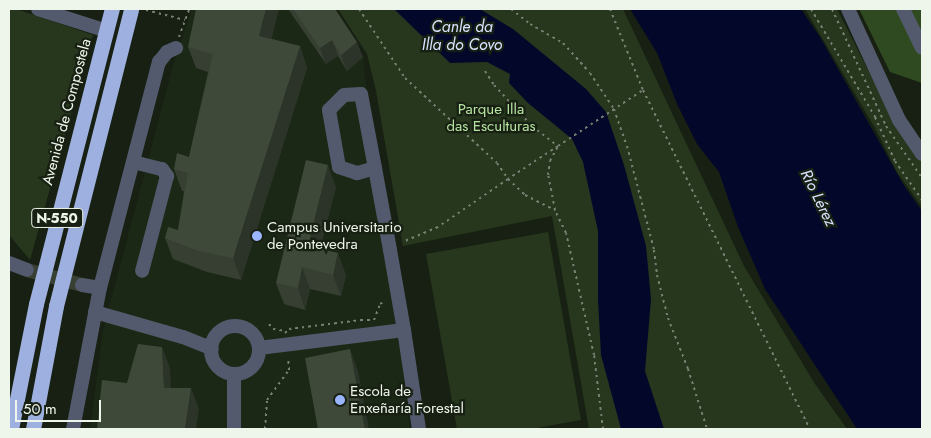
<!DOCTYPE html>
<meta charset="utf-8">
<style>
body{margin:0}
#map{position:relative;width:931px;height:438px;overflow:hidden;background:#172012;font-family:Jost,sans-serif}
div>[style]{position:absolute}
[style*='--x']{left:calc(var(--x)*1px);top:calc(var(--y)*1px);width:calc(var(--w)*1px);rotate:calc(var(--a)*1deg)}
.built>*{inset:0;background:#1b2815}
.green>*{inset:0;background:#26371d}
.forest>*{inset:0;background:#2f4921}
.water>*{inset:0;background:#03082a}
.minor-tunnel>*{height:14px;margin-top:-7px;transform-origin:0;background:repeating-linear-gradient(90deg,#374033 0 14px,transparent 0 21px)}
.path>*{height:2px;margin-top:-1px;transform-origin:0;background:repeating-linear-gradient(90deg,#788073 0 2.5px,transparent 0 6.5px)}
.minor>*{height:14px;margin:-7px;padding:0 7px;transform-origin:7px;border-radius:7px;background:#535a6d}
.minor>.ring{margin:-7px;padding:0;box-sizing:content-box;background:none;border:14px solid #535a6d;border-radius:50%}
.highway>*{height:15px;margin:-7.5px;padding:0 7.5px;transform-origin:7.5px;border-radius:7.5px;background:#9eb0df}
.wall>*{inset:0;background:#363f32}
.shaded-wall>*{inset:0;background:#2c3329}
.building>*{inset:0;background:#3f493a}
.dots>*{width:14px;height:14px;translate:-50% -50%;box-sizing:border-box;border:2px solid #172012;border-radius:50%}
span{translate:-50% -50%;white-space:nowrap;text-align:center;line-height:1.15;-webkit-text-stroke:4.5px #172012;paint-order:stroke}
.shield-label span{padding:1px 4px;background:#172012;border:1px solid;border-radius:4px;-webkit-text-stroke-width:0}
.shield-label{font-size:14px;color:#eef5eb;font-weight:700}
.park-label{font-size:15px;color:#b5e2a0}
.street-label{font-size:15px;color:#eef5eb}
.poi-label{font-size:15px;color:#eef5eb}
.left{translate:0 -50%;text-align:left}
.water-label{font-size:16px;color:#d8e3ff;font-style:italic}
.frame{position:absolute;inset:0;border:10px solid #eef5eb;pointer-events:none}
.scale{position:absolute;left:15px;top:400px;width:86px;height:22px;box-sizing:border-box;border:2px solid #eef5eb;border-top:0;padding-left:6px;font-size:15px;line-height:18px;white-space:nowrap;color:#eef5eb;-webkit-text-stroke:4px #172012;paint-order:stroke}
</style>
<div id="map">
<div class="built">
<div style="clip-path:polygon(192px 9px,331px 9px,363px 57px,375px 168px,396px 304px,410px 429px,90px 429px,103px 330px,174px 62px)"></div>
</div>
<div class="green">
<div style="clip-path:polygon(9px 9px,16px 9px,93px 35px,30px 260px,9px 235px)"></div>
<div style="clip-path:polygon(338px 9px,623px 9px,744px 266px,815px 384px,847px 429px,589px 429px,552px 216px,403px 246px,376px 91px,367px 54px)"></div>
<div style="clip-path:polygon(805px 9px,837px 9px,894px 121px,922px 160px,922px 207px,897px 172px,875px 128px)"></div>
<div style="clip-path:polygon(548px 232px,581px 420px,531px 429px,457px 429px,426px 254px)"></div>
</div>
<div class="forest">
<div style="clip-path:polygon(859px 9px,922px 9px,922px 83px,890px 72px)"></div>
</div>
<div class="water">
<div style="clip-path:polygon(394px 9px,480px 9px,513px 29px,586px 89px,606px 112px,624px 165px,646px 246px,651px 299px,645px 371px,664px 429px,621px 429px,601px 355px,598px 300px,598px 231px,583px 162px,572px 139px,528px 103px,509px 83px,510px 74px,487px 62px,450px 63px)"></div>
<div style="clip-path:polygon(630px 9px,801px 9px,820px 37px,903px 184px,922px 211px,922px 429px,857px 429px,765px 289px,738px 227px,719px 172px,697px 144px,677px 104px,657px 53px)"></div>
</div>
<div class="minor-tunnel">
<div style="--x:27;--y:270;--w:57;--a:15.3"></div>
</div>
<div class="path">
<div style="--x:359;--y:9;--w:83;--a:56.3"></div>
<div style="--x:405;--y:78;--w:125;--a:42.7"></div>
<div style="--x:497;--y:163;--w:19;--a:55"></div>
<div style="--x:508;--y:179;--w:85;--a:145.6"></div>
<div style="--x:438;--y:227;--w:39;--a:157"></div>
<div style="--x:511;--y:9;--w:24;--a:38"></div>
<div style="--x:530;--y:24;--w:38;--a:30"></div>
<div style="--x:563;--y:43;--w:40;--a:48"></div>
<div style="--x:590;--y:73;--w:43;--a:56.3"></div>
<div style="--x:614;--y:109;--w:39;--a:71"></div>
<div style="--x:627;--y:146;--w:107;--a:75.4"></div>
<div style="--x:654;--y:250;--w:25;--a:83"></div>
<div style="--x:657;--y:275;--w:44;--a:75.7"></div>
<div style="--x:668;--y:318;--w:55;--a:68.6"></div>
<div style="--x:688;--y:369;--w:63;--a:72.4"></div>
<div style="--x:610;--y:9;--w:87;--a:67.8"></div>
<div style="--x:643;--y:90;--w:378;--a:63.8"></div>
<div style="--x:811;--y:9;--w:126;--a:59.3"></div>
<div style="--x:875;--y:117;--w:48;--a:65.6"></div>
<div style="--x:895;--y:161;--w:47;--a:55.3"></div>
<div style="--x:832;--y:9;--w:129;--a:65.2"></div>
<div style="--x:886;--y:126;--w:63;--a:55.3"></div>
<div style="--x:146;--y:10;--w:40;--a:14.4"></div>
<div style="--x:179;--y:37;--w:30;--a:-70"></div>
<div style="--x:485;--y:71;--w:17;--a:57"></div>
<div style="--x:494;--y:85;--w:56;--a:47.2"></div>
<div style="--x:532;--y:126;--w:33;--a:38"></div>
<div style="--x:558;--y:146;--w:60;--a:146.6"></div>
<div style="--x:508;--y:179;--w:23;--a:43"></div>
<div style="--x:525;--y:195;--w:34;--a:27"></div>
<div style="--x:269;--y:324;--w:6;--a:51"></div>
<div style="--x:273;--y:329;--w:12;--a:9"></div>
<div style="--x:285;--y:333;--w:6;--a:-45"></div>
<div style="--x:289;--y:329;--w:73;--a:-7.1"></div>
<div style="--x:361;--y:320;--w:13;--a:0"></div>
<div style="--x:374;--y:320;--w:17;--a:-69"></div>
<div style="--x:380;--y:304;--w:6;--a:-31"></div>
<div style="--x:265;--y:429;--w:29;--a:-86"></div>
<div style="--x:267;--y:400;--w:37;--a:-54"></div>
<div style="--x:289;--y:370;--w:13;--a:-94"></div>
<div style="--x:603;--y:429;--w:75;--a:-96.9"></div>
<div style="--x:594;--y:355;--w:125;--a:-102.9"></div>
<div style="--x:566;--y:233;--w:25;--a:-116"></div>
<div style="--x:555;--y:210;--w:36;--a:-101"></div>
<div style="--x:548;--y:175;--w:14;--a:-82"></div>
<div style="--x:550;--y:161;--w:17;--a:-62"></div>
<div style="--x:558;--y:146;--w:102;--a:-33.4"></div>
</div>
<div class="minor">
<div style="--x:38;--y:9;--w:72;--a:17.7"></div>
<div style="--x:848;--y:9;--w:122;--a:65.3"></div>
<div style="--x:899;--y:120;--w:41;--a:55.9"></div>
<div style="--x:903;--y:9;--w:43;--a:64"></div>
<div style="--x:133;--y:162;--w:30;--a:14"></div>
<div style="--x:162;--y:169;--w:9;--a:54"></div>
<div style="--x:167;--y:176;--w:98;--a:104.7"></div>
<div style="--x:375;--y:168;--w:19;--a:164"></div>
<div style="--x:357;--y:173;--w:19;--a:-162"></div>
<div style="--x:339;--y:167;--w:58;--a:-100"></div>
<div style="--x:329;--y:110;--w:21;--a:-45"></div>
<div style="--x:344;--y:95;--w:17;--a:-3"></div>
<div style="--x:361;--y:94;--w:75;--a:79.3"></div>
<div style="--x:375;--y:168;--w:83;--a:79.6"></div>
<div style="--x:390;--y:250;--w:81;--a:80.1"></div>
<div style="--x:404;--y:330;--w:100;--a:81.4"></div>
<div style="--x:9;--y:263;--w:19;--a:21"></div>
<div style="--x:82;--y:285;--w:18;--a:9"></div>
<div style="--x:95;--y:312;--w:91;--a:15.9"></div>
<div style="--x:183;--y:337;--w:31;--a:22"></div>
<div class="ring" style="left:211px;top:326px;width:34px;height:34px"></div>
<div style="--x:259;--y:348;--w:146;--a:-7.1"></div>
<div style="--x:234;--y:374;--w:55;--a:90"></div>
<div style="--x:73;--y:429;--w:144;--a:-79.2"></div>
<div style="--x:100;--y:288;--w:234;--a:-75.4"></div>
<div style="--x:159;--y:62;--w:13;--a:-51"></div>
<div style="--x:167;--y:52;--w:10;--a:-24"></div>
</div>
<div class="highway">
<div style="--x:11;--y:429;--w:127;--a:-78.7"></div>
<div style="--x:36;--y:304;--w:305;--a:-75.6"></div>
<div style="--x:33;--y:429;--w:125;--a:-79.4"></div>
<div style="--x:56;--y:306;--w:306;--a:-75.8"></div>
</div>
<div class="wall">
<div style="clip-path:polygon(288px 9px,335px 9px,363px 57px,347px 71px,338px 56px,326px 64px)"></div>
<div style="clip-path:polygon(272px 39px,300px 46px,307px 68px,241px 280px,207px 272px,173px 259px,165px 238px,178px 230px,184px 191px,182px 191px,174px 169px,189px 157px,208px 72px,196px 68px,188px 47px)"></div>
<div style="clip-path:polygon(336px 187px,320px 249px,346px 275px,341px 296px,310px 289px,305px 310px,284px 304px,276px 283px)"></div>
</div>
<div class="shaded-wall">
<div style="clip-path:polygon(266px 9px,279px 9px,267px 58px,259px 36px)"></div>
<div style="clip-path:polygon(332px 40px,338px 56px,326px 64px,320px 48px)"></div>
<div style="clip-path:polygon(357px 42px,363px 57px,347px 71px,341px 55px)"></div>
<div style="clip-path:polygon(300px 46px,307px 68px,241px 280px,233px 258px)"></div>
<div style="clip-path:polygon(328px 165px,336px 187px,315px 267px,308px 246px)"></div>
<div style="clip-path:polygon(338px 253px,346px 275px,341px 296px,333px 275px)"></div>
<div style="clip-path:polygon(302px 267px,310px 289px,305px 310px,298px 288px)"></div>
<div style="clip-path:polygon(162px 347px,170px 368px,172px 410px,164px 388px)"></div>
<div style="clip-path:polygon(350px 349px,358px 371px,369px 429px,365px 429px)"></div>
<div style="clip-path:polygon(191px 388px,199px 409px,196px 429px,185px 429px)"></div>
</div>
<div class="building">
<div style="clip-path:polygon(196px 9px,266px 9px,259px 36px,300px 46px,233px 258px,199px 251px,165px 238px,168px 227px,178px 230px,188px 173px,174px 169px,177px 153px,189px 157px,213px 54px,188px 47px)"></div>
<div style="clip-path:polygon(293px 9px,335px 9px,357px 42px,341px 55px,332px 40px,320px 48px)"></div>
<div style="clip-path:polygon(306px 160px,328px 165px,308px 246px,338px 253px,333px 275px,302px 267px,298px 288px,276px 283px)"></div>
<div style="clip-path:polygon(138px 344px,162px 347px,164px 388px,191px 388px,185px 429px,97px 429px,102px 380px,127px 383px)"></div>
<div style="clip-path:polygon(350px 349px,365px 429px,318px 429px,305px 358px)"></div>
</div>
<div class="dots">
<div style="left:257px;top:236px;background:#9ab5fd"></div>
<div style="left:340px;top:400px;background:#9ab5fd"></div>
</div>
<div class="shield-label">
<span style="left:57px;top:218px">N-550</span>
</div>
<div class="park-label">
<span style="left:491px;top:118px">Parque Illa<br>das Esculturas</span>
</div>
<div class="street-label">
<span style="left:67px;top:112px;rotate:-75deg">Avenida de Compostela</span>
</div>
<div class="poi-label">
<span class="left" style="left:267px;top:236px">Campus Universitario<br>de Pontevedra</span>
<span class="left" style="left:350px;top:400px">Escola de<br>Enxeñaría Forestal</span>
</div>
<div class="water-label">
<span style="left:462px;top:36px">Canle da<br>Illa do Covo</span>
<span style="left:818px;top:198px;rotate:64deg">Río Lérez</span>
</div>
<div class="frame"></div>
<div class="scale">50 m</div>
</div>
